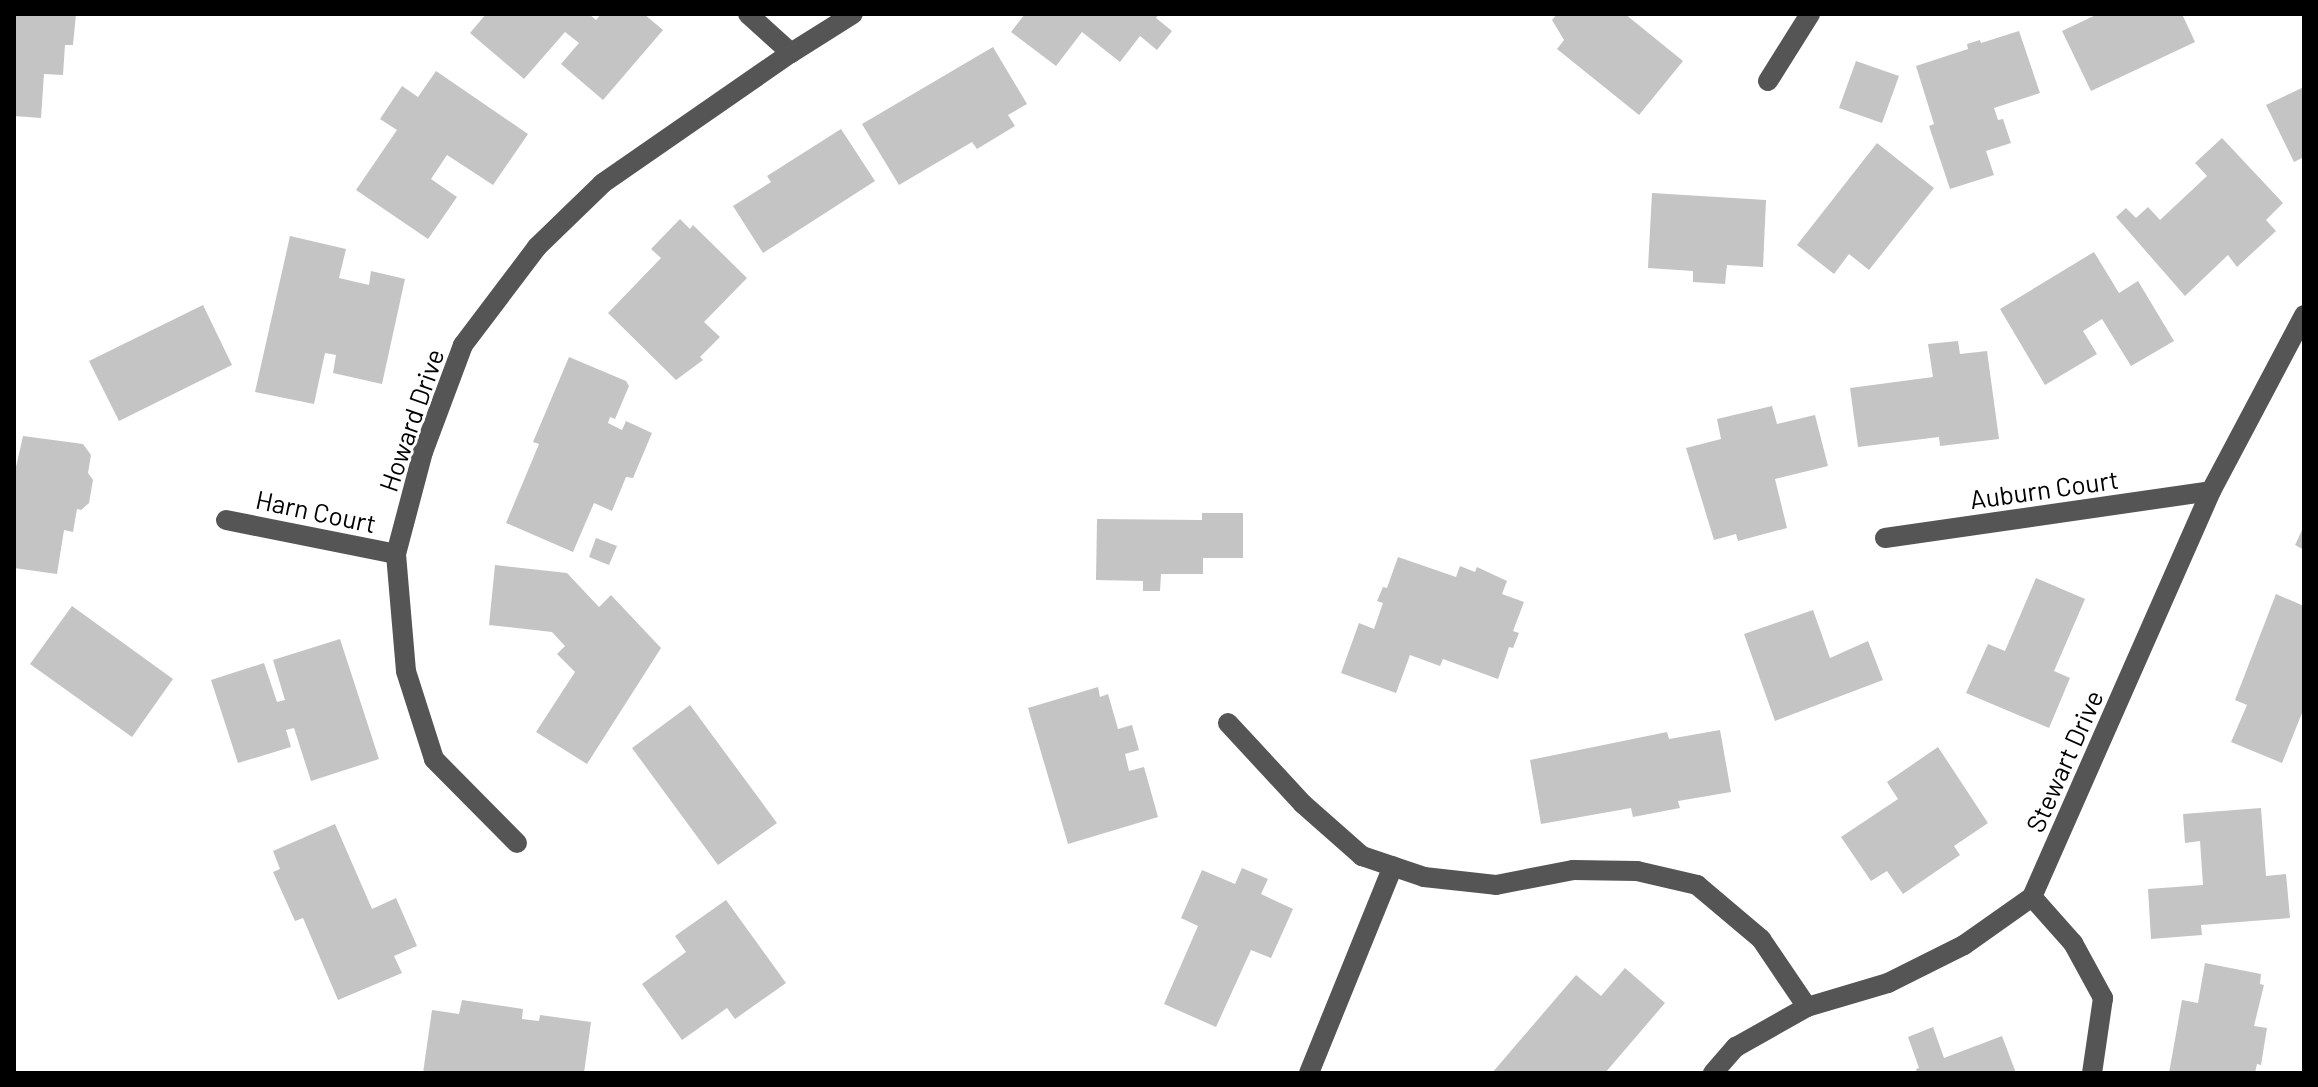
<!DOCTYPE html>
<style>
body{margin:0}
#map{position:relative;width:2318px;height:1087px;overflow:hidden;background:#fff;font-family:Barlow,sans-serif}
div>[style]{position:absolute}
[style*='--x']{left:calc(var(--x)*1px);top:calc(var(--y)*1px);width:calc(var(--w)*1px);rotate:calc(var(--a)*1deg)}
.building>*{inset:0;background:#c4c4c4}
.minor>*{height:20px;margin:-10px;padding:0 10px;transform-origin:10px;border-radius:10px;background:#555}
span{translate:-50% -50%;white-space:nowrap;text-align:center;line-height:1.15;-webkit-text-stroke:6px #fff;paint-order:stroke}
.street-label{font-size:26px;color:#000}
.frame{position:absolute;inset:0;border:16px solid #000;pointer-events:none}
</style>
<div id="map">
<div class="building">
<div style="clip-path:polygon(14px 14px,76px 14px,73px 45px,65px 45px,63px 75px,44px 74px,41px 118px,14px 116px)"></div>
<div style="clip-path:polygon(486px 14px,589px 14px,596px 20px,601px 14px,644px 14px,663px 30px,603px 100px,561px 64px,579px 43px,565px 32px,524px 79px,470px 33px)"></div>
<div style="clip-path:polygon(1025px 14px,1159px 14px,1156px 18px,1172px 31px,1157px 50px,1140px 36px,1120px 62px,1082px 32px,1056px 66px,1011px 32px)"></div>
<div style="clip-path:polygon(1557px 14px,1625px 14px,1683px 61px,1639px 115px,1557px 49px,1564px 40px,1552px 20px)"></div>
<div style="clip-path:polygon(2098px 14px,2182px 14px,2195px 42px,2091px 91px,2062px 31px)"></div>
<div style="clip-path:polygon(2019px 31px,2040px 93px,1994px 108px,1998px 120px,2003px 119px,2011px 143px,1986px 151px,1994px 175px,1950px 189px,1929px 126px,1934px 124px,1916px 66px,1968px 49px,1967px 44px,1980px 40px,1981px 43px)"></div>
<div style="clip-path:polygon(993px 47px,1027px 104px,1008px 115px,1015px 126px,977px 149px,972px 142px,899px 185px,862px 124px)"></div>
<div style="clip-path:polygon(1856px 61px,1899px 76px,1882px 123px,1839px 108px)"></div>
<div style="clip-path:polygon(436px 71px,528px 134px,493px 185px,447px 155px,431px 179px,457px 197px,428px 239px,356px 190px,397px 130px,380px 119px,402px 86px,418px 97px)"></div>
<div style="clip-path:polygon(2304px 87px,2304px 157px,2294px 162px,2266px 105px)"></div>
<div style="clip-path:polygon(841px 129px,875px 181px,763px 253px,733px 206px,771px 182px,767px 176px)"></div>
<div style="clip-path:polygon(2222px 138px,2283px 203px,2266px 220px,2276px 231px,2237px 267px,2228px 255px,2185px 296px,2116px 217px,2126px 208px,2136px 218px,2148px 207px,2160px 220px,2207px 176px,2195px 163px)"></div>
<div style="clip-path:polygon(1877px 143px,1934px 188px,1869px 270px,1849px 254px,1834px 274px,1797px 245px)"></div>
<div style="clip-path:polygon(1652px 193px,1766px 200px,1763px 267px,1727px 265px,1725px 284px,1693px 282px,1693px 271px,1648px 268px)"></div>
<div style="clip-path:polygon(680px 219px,690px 229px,693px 225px,747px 278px,704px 322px,720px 337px,700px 357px,703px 360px,676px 380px,608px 313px,661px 258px,651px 249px)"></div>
<div style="clip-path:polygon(290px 236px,346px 249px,339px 278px,369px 285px,371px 271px,405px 279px,382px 384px,333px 373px,336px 355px,325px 353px,314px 404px,255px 392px)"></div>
<div style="clip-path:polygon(2094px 252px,2119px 293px,2138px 281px,2174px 341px,2131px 366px,2102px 319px,2083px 331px,2097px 354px,2045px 385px,2000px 309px)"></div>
<div style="clip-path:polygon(203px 305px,232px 365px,119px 421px,89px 361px)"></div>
<div style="clip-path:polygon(1958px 341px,1960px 354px,1987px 351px,1999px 439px,1940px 446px,1939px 437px,1858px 447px,1850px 388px,1933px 377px,1928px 344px)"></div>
<div style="clip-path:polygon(569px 357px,626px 381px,629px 386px,615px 419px,610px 417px,608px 423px,622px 430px,626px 421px,652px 433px,633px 478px,626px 477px,612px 511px,594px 503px,573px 552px,506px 523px,539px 444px,533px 442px)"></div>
<div style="clip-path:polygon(1772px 406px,1777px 424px,1815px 415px,1828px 466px,1775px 479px,1787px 528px,1738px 541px,1736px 534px,1714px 540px,1686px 448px,1721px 439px,1717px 419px)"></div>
<div style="clip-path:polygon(23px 436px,83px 444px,91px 455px,88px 473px,93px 480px,89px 503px,81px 510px,77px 509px,73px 532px,64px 530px,57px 574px,14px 568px,14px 476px)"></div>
<div style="clip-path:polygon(1202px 513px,1243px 513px,1243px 558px,1203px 558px,1203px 574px,1161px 574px,1160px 591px,1143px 591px,1143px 581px,1096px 580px,1097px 519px,1202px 520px)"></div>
<div style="clip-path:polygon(2304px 526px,2304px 550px,2295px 545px)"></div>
<div style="clip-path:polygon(596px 538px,617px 546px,609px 565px,589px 557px)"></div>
<div style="clip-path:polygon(1398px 557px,1456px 577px,1460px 566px,1475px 572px,1477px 567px,1507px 581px,1502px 594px,1524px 602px,1513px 631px,1519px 633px,1513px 648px,1509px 647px,1498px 679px,1443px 659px,1440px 666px,1410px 655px,1396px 693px,1341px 673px,1359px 623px,1374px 629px,1383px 603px,1377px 601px,1383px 587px,1387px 588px)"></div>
<div style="clip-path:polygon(495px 565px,567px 573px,599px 607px,611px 595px,661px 648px,587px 764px,536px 732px,575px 672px,557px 654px,565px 646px,552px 632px,489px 625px)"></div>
<div style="clip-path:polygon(2036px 578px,2085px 599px,2054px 671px,2070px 678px,2049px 728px,1966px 693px,1988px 644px,2005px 651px)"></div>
<div style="clip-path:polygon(2276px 594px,2304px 606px,2304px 708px,2282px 763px,2231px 742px,2247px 705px,2235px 700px)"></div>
<div style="clip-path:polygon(72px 606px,173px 679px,132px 737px,30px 664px)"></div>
<div style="clip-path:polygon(1813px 610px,1830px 658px,1868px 641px,1883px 680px,1775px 721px,1744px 634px)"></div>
<div style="clip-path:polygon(340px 639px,379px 759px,311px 781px,294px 728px,286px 730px,291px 747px,238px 763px,211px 680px,264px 663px,277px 702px,285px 700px,273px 660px)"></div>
<div style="clip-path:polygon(1098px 687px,1100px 697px,1108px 694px,1118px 729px,1132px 725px,1139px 750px,1125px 754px,1129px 771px,1144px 767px,1158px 817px,1068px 844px,1028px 708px)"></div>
<div style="clip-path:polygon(690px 705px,777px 823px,718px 865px,632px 748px)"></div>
<div style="clip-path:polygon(1720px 730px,1731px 792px,1678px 801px,1680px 808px,1633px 817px,1631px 808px,1541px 824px,1530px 760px,1667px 732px,1669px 739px)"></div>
<div style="clip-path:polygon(1938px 747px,1988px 823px,1954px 846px,1960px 855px,1903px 894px,1887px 871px,1871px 881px,1841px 837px,1898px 799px,1887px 782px)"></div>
<div style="clip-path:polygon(2261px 808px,2266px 876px,2286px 874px,2290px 918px,2201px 925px,2202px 935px,2151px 939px,2148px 889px,2203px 885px,2200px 841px,2185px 843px,2183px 814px)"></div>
<div style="clip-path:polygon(335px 824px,372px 909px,396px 898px,417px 946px,394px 956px,402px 973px,338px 1000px,303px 918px,295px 921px,273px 872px,280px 869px,273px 851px)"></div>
<div style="clip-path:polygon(1242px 868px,1268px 879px,1261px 894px,1293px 909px,1271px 958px,1251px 950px,1216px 1027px,1164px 1004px,1198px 926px,1181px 918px,1202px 870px,1235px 884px)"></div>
<div style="clip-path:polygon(726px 900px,786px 983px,735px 1019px,727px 1008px,682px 1040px,642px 984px,686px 952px,675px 936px)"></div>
<div style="clip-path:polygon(2205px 963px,2261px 974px,2260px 984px,2264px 985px,2254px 1026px,2267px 1028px,2261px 1065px,2257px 1064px,2255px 1073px,2169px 1073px,2182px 1000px,2198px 1003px)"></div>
<div style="clip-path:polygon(1625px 968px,1665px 1003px,1605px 1073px,1492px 1073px,1576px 975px,1601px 996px)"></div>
<div style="clip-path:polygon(462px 1000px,523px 1009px,522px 1019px,539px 1021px,540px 1015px,591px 1022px,584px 1073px,423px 1073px,432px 1010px,459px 1014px)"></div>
<div style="clip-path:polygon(1933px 1027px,1944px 1058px,2002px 1036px,2016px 1073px,1917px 1073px,1916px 1069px,1919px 1068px,1908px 1037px)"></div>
</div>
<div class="minor">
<div style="--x:748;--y:14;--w:58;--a:42.2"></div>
<div style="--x:1768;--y:81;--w:79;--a:-57.9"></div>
<div style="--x:226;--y:520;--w:173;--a:11.3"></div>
<div style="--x:1885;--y:538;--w:329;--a:-8.2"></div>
<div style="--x:1228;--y:723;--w:110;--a:47.2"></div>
<div style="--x:1303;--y:804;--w:79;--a:41.4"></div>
<div style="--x:1362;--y:856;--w:65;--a:18.7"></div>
<div style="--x:1424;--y:877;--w:72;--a:6.3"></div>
<div style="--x:1496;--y:885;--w:78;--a:-11"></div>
<div style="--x:1573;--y:870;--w:64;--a:0.9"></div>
<div style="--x:1637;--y:871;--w:62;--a:13.1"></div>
<div style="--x:1697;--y:885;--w:84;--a:40.2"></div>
<div style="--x:1761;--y:939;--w:82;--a:55.9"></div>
<div style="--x:517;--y:843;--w:118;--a:-134.7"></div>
<div style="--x:434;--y:759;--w:92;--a:-107.7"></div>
<div style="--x:406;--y:671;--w:117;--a:-94.9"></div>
<div style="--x:396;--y:554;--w:106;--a:-75.2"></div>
<div style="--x:423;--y:452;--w:114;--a:-69.5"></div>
<div style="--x:463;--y:345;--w:123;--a:-52.9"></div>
<div style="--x:537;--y:247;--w:92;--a:-44.1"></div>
<div style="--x:603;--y:183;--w:229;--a:-34.7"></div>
<div style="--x:791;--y:53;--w:73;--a:-32.2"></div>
<div style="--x:2032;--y:897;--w:62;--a:48.3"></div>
<div style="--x:2073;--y:943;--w:63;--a:61.4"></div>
<div style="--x:2103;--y:998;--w:76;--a:98.3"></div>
<div style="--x:1309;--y:1073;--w:223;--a:-67.9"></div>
<div style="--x:1713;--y:1073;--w:35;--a:-49"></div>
<div style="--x:1736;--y:1047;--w:81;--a:-29.4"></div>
<div style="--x:1807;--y:1007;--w:84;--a:-16.5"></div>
<div style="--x:1888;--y:983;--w:85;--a:-26.6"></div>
<div style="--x:1964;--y:945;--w:83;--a:-35.2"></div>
<div style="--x:2032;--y:897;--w:444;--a:-66.2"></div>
<div style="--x:2211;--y:491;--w:199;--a:-62.1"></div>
</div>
<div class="street-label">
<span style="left:411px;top:420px;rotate:-71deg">Howard Drive</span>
<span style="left:2044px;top:489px;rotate:-8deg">Auburn Court</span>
<span style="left:316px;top:511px;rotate:12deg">Harn Court</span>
<span style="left:2064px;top:761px;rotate:-66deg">Stewart Drive</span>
</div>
<div class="frame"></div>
</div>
